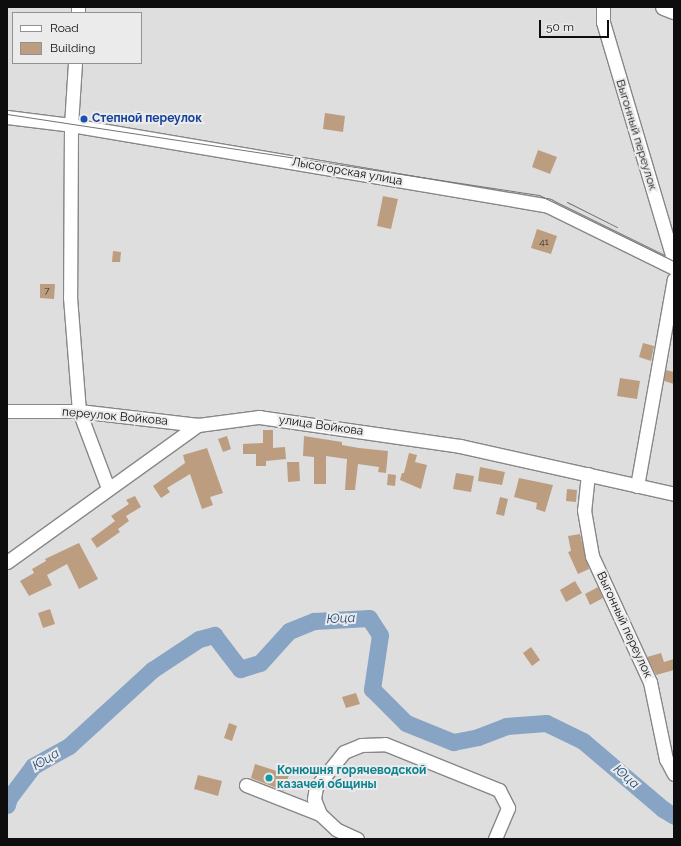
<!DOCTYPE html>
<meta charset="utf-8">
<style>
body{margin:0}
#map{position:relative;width:681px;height:846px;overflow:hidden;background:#dededf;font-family:Raleway,sans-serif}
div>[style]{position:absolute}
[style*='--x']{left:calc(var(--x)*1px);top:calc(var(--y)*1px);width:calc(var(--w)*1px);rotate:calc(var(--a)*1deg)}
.river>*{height:17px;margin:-8.5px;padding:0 8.5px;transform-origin:8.5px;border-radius:8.5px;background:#88a4c4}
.building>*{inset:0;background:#bd9d7f}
.roads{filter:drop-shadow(1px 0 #878788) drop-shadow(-1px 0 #878788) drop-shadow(0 1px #878788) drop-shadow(0 -1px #878788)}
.minor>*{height:13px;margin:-6.5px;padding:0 6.5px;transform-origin:6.5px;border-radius:6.5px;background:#fff}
.major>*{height:16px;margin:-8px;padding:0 8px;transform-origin:8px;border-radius:8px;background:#fff}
.tram>*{height:1px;margin:-0.5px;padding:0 0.5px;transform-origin:0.5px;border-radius:0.5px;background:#757576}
.dots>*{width:11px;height:11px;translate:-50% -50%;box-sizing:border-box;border:2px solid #ebebec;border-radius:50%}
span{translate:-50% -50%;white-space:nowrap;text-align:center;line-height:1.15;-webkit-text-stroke:4px #ebebec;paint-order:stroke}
.number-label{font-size:10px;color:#39312a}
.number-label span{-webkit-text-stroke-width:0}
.transit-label{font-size:12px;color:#164399;font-weight:700}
.left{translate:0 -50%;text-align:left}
.street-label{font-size:12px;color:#0d0d0e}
.culture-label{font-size:12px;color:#0d838f;font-weight:700}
.water-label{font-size:13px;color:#224b76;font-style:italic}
.frame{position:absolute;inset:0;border:8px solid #0d0d0e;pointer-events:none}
.legend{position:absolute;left:12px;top:12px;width:130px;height:52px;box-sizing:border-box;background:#ebebec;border:1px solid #929293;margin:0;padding:5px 7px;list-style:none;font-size:12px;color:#0d0d0e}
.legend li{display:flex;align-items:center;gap:8px;height:20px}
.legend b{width:20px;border:1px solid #929293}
.scale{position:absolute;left:539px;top:20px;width:70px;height:18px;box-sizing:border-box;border:2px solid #0d0d0e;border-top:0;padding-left:5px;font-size:12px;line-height:14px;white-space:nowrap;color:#0d0d0e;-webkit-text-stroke:3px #ebebec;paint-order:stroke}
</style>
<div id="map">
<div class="river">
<div style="--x:7;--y:805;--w:7;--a:-74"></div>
<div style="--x:9;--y:798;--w:40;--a:-53"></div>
<div style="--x:33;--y:766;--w:41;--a:-29.1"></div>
<div style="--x:69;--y:746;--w:113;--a:-42.5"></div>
<div style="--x:152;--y:670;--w:56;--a:-33.4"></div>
<div style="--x:199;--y:639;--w:16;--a:-15"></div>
<div style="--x:214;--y:635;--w:43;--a:52.6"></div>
<div style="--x:240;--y:669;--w:21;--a:-17"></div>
<div style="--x:260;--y:663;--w:43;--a:-47.8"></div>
<div style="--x:289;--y:631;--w:27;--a:-22"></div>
<div style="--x:314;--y:621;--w:55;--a:-3.1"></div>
<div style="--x:369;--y:618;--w:20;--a:57"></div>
<div style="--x:380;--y:635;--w:55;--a:98.4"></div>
<div style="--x:372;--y:689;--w:48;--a:45"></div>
<div style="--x:406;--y:723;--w:51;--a:22"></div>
<div style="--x:453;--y:742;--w:25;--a:-11"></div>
<div style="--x:478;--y:737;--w:30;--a:-21"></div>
<div style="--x:506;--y:726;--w:40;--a:-4.3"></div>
<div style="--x:546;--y:723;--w:41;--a:25.9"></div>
<div style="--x:583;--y:741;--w:105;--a:40.4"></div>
<div style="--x:663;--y:809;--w:13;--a:32"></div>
</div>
<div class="building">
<div style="clip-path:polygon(325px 113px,345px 116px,343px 132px,323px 129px)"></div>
<div style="clip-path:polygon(538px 150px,557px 157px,550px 174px,532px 167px)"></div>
<div style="clip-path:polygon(383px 196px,398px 199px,391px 229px,377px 226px)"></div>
<div style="clip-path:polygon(537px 229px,557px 236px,551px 254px,531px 248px)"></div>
<div style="clip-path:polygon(113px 251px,121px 252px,120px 262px,112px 262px)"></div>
<div style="clip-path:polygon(40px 284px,55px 284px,54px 299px,40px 298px)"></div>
<div style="clip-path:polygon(643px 343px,654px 346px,651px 361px,639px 357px)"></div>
<div style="clip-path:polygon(666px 370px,674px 372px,674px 384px,664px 381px)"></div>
<div style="clip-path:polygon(620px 378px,640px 381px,637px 399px,617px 396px)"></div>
<div style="clip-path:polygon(263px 430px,273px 430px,273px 448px,285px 447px,286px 459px,266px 461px,266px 466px,256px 466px,256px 454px,243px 454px,243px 444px,263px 443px)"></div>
<div style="clip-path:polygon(227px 436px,231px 449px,223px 452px,218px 439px)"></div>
<div style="clip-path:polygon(304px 436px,342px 442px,342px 445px,359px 448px,388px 451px,386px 473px,378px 472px,379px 467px,358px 464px,355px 490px,345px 490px,347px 459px,326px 456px,326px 484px,314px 484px,314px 457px,303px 456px)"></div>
<div style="clip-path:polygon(207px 448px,223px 493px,210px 497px,213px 505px,202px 509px,190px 474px,167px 488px,170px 492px,161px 498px,153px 486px,185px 463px,183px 455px)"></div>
<div style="clip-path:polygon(409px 453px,417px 455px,415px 462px,427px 465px,421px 489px,400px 480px,402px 473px,404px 473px)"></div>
<div style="clip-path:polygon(287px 462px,299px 462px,300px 481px,288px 482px)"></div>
<div style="clip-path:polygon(480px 467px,505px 472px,502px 485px,478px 481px)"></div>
<div style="clip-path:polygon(456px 473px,474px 476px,471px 492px,453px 489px)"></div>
<div style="clip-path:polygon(388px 474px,396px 475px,395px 486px,387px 485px)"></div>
<div style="clip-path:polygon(519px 478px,553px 485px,545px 512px,536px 509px,537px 503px,514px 497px)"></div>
<div style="clip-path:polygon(567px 489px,577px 490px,576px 502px,566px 501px)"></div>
<div style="clip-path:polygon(135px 496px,141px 507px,126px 516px,129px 521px,118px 529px,120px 532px,97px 548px,91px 539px,115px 521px,111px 516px,129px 504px,126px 500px)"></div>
<div style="clip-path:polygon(500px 497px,508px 499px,504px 516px,496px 514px)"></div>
<div style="clip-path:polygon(580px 534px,589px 569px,578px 574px,568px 552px,571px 551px,568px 536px)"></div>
<div style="clip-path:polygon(79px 543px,98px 579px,79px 589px,67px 564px,47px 575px,52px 585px,29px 596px,20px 581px,34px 573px,32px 569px,46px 561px,45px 559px)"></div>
<div style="clip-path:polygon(575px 581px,582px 593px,566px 602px,560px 590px)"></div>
<div style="clip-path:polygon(598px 587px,603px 598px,590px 605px,585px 594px)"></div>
<div style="clip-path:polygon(50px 609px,55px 624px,43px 628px,38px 613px)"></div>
<div style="clip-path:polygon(531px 647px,540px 660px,532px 666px,523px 653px)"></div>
<div style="clip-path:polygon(661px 653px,664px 662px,674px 659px,674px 670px,656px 675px,647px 657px)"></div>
<div style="clip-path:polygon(356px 693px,360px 704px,346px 708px,342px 697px)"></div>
<div style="clip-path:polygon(229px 723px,237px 726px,232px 741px,224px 738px)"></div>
<div style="clip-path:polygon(255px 764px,289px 775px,284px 791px,251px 778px)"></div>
<div style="clip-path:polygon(198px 775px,222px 781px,218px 796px,194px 789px)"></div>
</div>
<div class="roads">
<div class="minor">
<div style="--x:603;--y:7;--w:15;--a:90"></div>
<div style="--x:603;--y:22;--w:250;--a:73.5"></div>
<div style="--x:78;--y:13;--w:6;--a:-90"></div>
<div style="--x:75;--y:63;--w:62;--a:93.7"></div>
<div style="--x:71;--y:125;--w:172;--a:90.3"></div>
<div style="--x:70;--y:297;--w:114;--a:85.5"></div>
<div style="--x:79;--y:411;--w:82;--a:69.4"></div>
<div style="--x:7;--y:117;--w:64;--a:7.1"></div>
<div style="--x:71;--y:125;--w:484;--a:9.6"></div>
<div style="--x:548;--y:206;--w:140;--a:26.2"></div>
<div style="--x:7;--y:411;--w:72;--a:0"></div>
<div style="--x:79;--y:411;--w:120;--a:6.7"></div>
<div style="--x:588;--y:474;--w:36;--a:96"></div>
<div style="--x:584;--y:510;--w:47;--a:80.1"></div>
<div style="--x:592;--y:556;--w:139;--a:65.3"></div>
<div style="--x:650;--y:682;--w:79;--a:78.3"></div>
<div style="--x:666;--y:759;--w:17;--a:62"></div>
<div style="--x:637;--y:486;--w:210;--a:-79.9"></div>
<div style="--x:7;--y:562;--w:235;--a:-35.7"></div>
<div style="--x:198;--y:425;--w:62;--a:-7.5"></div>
<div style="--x:259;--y:417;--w:203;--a:8.2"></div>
<div style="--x:460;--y:446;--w:219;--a:12.6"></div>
<div style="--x:246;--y:785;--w:79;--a:21.4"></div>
<div style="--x:357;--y:839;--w:23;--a:-155"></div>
<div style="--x:336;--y:829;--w:22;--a:-137"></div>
<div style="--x:320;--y:814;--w:16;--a:-112"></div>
<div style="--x:314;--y:799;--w:12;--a:-81"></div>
<div style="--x:316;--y:787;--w:45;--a:-51.3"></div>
<div style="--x:344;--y:752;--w:18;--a:-22"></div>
<div style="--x:361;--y:745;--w:24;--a:-2"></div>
<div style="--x:385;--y:744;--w:123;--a:22"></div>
<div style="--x:499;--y:790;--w:20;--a:63"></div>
<div style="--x:508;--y:808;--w:34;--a:113"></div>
</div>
<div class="major">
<div style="--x:664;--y:7;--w:11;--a:22"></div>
</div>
</div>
<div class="tram">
<div style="--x:7;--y:114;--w:538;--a:8.66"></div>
<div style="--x:539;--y:195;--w:150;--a:26.1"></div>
<div style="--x:567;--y:202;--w:56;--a:26.6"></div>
</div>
<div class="dots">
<div style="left:84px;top:119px;background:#1a4fb4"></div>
<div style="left:269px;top:778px;background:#0f9aa8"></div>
</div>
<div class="number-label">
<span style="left:544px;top:242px">41</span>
<span style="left:47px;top:291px">7</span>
</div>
<div class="transit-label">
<span class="left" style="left:92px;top:119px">Степной переулок</span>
</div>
<div class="street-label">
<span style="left:636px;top:135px;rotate:73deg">Выгонный переулок</span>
<span style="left:347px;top:172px;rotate:10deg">Лысогорская улица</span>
<span style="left:115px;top:417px;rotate:5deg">переулок Войкова</span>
<span style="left:321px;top:426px;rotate:8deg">улица Войкова</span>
<span style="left:624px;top:625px;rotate:65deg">Выгонный переулок</span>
</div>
<div class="culture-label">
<span class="left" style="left:277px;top:778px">Конюшня горячеводской<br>казачей общины</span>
</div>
<div class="water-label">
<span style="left:341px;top:619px;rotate:-3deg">Юца</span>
<span style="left:46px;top:760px;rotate:-32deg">Юца</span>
<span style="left:626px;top:777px;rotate:41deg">Юца</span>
</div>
<div class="frame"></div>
<ul class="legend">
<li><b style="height:5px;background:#fff"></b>Road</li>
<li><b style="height:11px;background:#bd9d7f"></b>Building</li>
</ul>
<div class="scale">50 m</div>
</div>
